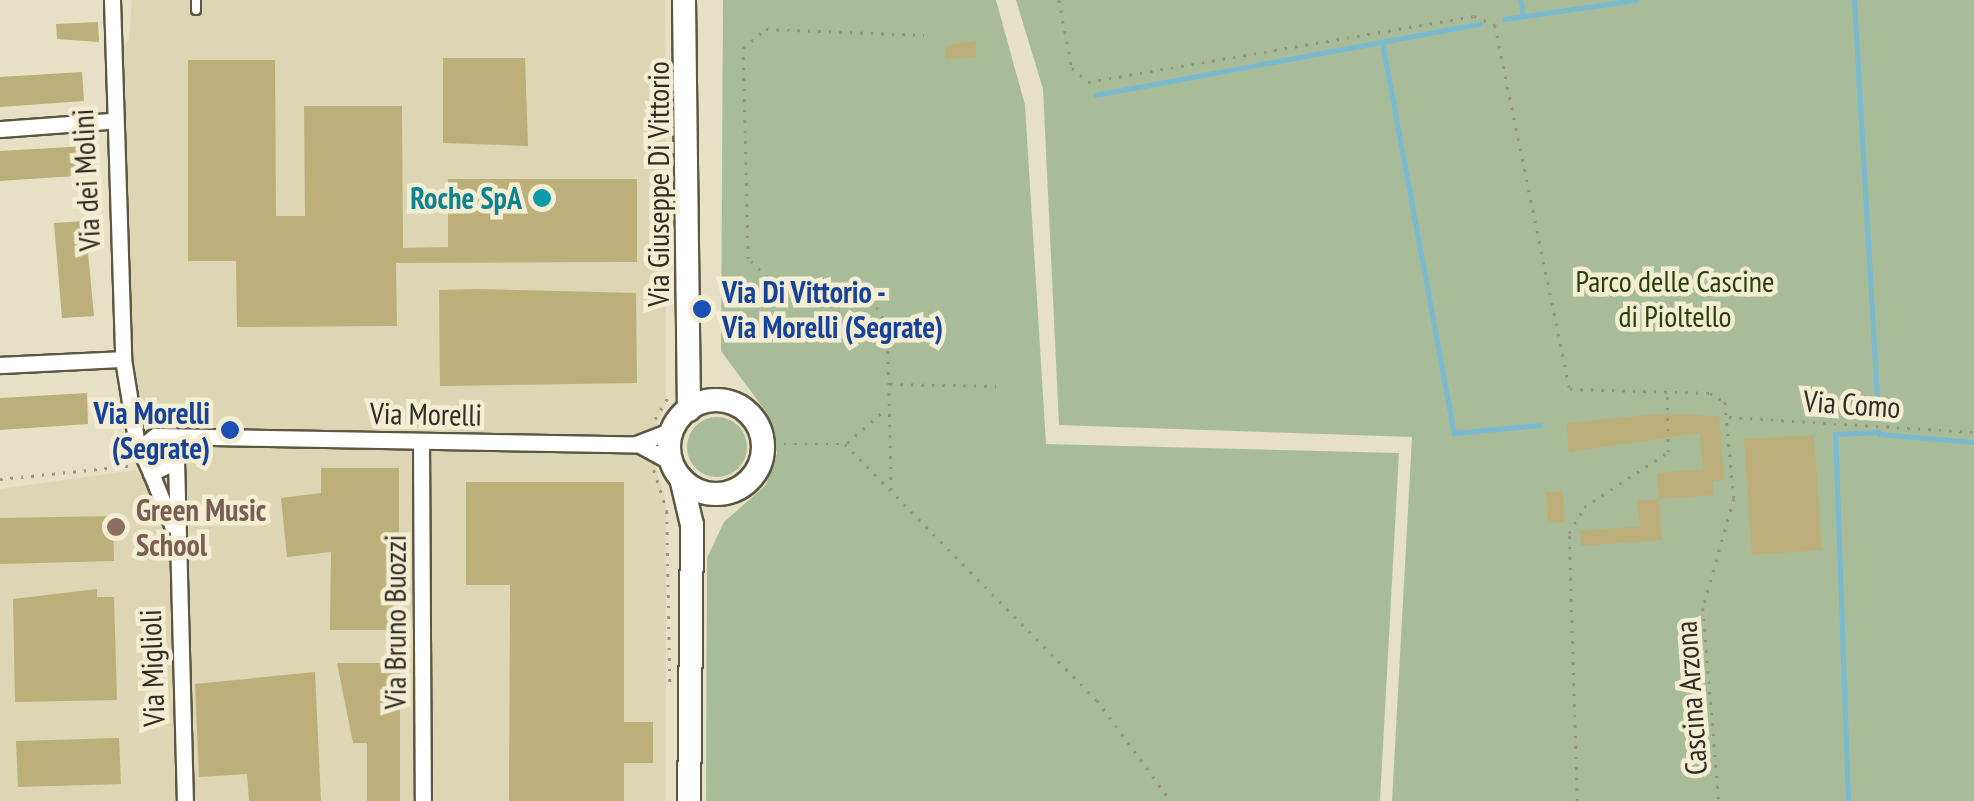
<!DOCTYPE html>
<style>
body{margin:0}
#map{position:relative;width:1974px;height:801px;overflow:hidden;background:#e6e0c6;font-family:"PT Sans Narrow",sans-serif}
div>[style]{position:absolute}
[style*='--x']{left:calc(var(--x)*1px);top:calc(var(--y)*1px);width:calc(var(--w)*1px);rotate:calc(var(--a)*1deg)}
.built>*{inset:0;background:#ddd6b5}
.green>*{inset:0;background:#a9bc99}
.round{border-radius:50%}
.stream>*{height:5px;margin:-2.5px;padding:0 2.5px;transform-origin:2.5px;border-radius:2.5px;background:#7abbd0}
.building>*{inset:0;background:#bcaf7a}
.path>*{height:2.5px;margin-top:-1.25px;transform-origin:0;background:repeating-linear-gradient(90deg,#9a9582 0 2.5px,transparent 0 10.5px)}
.roads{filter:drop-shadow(2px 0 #5c5741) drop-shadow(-2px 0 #5c5741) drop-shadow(0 2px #5c5741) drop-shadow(0 -2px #5c5741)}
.service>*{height:8px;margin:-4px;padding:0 4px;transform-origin:4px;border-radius:4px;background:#fff}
.minor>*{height:15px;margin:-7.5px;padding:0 7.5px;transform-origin:7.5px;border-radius:7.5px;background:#fff}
.secondary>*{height:22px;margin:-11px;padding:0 11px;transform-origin:11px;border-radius:11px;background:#fff}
.secondary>.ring{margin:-11px;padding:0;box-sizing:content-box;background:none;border:22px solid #fff;border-radius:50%}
.dots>*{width:28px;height:28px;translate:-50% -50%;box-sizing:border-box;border:5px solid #f3edd3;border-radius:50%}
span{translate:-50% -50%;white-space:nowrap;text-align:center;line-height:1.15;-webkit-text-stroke:9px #f3edd3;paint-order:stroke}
.street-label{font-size:30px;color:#2f2d23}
.culture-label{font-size:30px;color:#0d838f;font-weight:700}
.right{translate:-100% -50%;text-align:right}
.park-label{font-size:30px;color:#283f0a}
.transit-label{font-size:30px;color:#164399;font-weight:700}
.left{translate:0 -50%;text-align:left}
.education-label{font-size:30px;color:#785e54;font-weight:700}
</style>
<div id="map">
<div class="built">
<div style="clip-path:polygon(132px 0,665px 0,666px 404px,648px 444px,666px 502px,666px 801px,0 801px,0 489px,136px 470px,145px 481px,165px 480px,182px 458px,178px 439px,145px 429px,131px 404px,115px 60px,129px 39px)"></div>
</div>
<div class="green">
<div style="clip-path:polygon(723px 0,996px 0,1025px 105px,1046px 444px,1399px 453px,1380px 801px,706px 801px,707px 558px,724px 522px,766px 485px,777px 453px,767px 413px,721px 351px)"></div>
<div style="clip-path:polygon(1016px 0,1974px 0,1974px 801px,1392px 801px,1412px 437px,1059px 425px,1043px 89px)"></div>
<div class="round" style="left:687px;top:417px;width:60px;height:60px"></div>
</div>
<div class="stream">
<div style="--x:1520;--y:0;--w:16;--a:79"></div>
<div style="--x:1854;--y:0;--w:415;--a:86.7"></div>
<div style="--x:1504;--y:19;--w:133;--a:-8.2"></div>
<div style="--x:1382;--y:42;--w:398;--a:79.6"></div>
<div style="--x:1454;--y:433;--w:86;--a:-5.3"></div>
<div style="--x:1095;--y:95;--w:391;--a:-10.5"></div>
<div style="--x:1879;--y:434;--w:95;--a:4.8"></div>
<div style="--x:1848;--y:801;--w:367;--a:-92"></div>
<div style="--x:1835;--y:434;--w:44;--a:-2.6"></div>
</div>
<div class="building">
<div style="clip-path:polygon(98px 22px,99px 42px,57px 39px,56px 24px)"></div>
<div style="clip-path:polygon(976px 40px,976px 58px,945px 59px,945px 46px)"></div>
<div style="clip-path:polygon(443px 58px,525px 58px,528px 146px,443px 143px)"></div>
<div style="clip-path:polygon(188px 60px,275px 60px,276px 216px,305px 216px,304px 106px,402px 106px,403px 248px,448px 247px,448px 179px,637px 179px,637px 262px,396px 263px,397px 326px,237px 327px,236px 261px,188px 261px)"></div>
<div style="clip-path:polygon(82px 72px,84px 101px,0 107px,0 77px)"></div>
<div style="clip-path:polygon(88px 146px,90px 175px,0 181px,0 151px)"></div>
<div style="clip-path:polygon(85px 221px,94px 316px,62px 318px,54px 223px)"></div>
<div style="clip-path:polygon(476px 289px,636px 293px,637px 383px,440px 386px,439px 290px)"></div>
<div style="clip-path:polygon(87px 393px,88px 424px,0 430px,0 398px)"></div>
<div style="clip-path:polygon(1658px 414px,1719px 416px,1724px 480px,1713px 481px,1714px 495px,1659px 499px,1657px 473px,1703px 469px,1700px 433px,1569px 452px,1566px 423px)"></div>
<div style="clip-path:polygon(1814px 435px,1822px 550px,1752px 555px,1744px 439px)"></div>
<div style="clip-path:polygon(321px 468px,399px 468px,399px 630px,330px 630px,331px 552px,287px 557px,281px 498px,321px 493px)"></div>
<div style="clip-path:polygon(466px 482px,624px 482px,624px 722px,653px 722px,653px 763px,624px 763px,624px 801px,509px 801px,510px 585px,466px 585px)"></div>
<div style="clip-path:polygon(1563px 491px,1565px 522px,1548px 523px,1546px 492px)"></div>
<div style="clip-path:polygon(1659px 499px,1662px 540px,1581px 546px,1580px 531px,1640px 526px,1637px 501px)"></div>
<div style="clip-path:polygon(113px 516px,114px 561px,0 564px,0 518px)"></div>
<div style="clip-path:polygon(97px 589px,97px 597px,114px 597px,117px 700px,15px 702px,13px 599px)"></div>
<div style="clip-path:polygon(337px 663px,400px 663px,400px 801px,367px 801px,367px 743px,353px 743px)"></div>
<div style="clip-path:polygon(315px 672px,321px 801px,249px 801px,247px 774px,199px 777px,195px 684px)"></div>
<div style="clip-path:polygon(119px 738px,121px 784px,18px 787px,16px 741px)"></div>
</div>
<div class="path">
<div style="--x:1059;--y:0;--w:69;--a:79.2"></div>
<div style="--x:1072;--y:68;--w:21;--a:41"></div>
<div style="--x:1088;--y:82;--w:392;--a:-9.7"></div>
<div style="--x:1474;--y:16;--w:23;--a:23"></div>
<div style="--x:1495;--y:25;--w:372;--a:78.4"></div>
<div style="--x:1570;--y:389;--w:140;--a:1.6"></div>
<div style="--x:1710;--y:393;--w:17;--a:31"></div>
<div style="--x:1725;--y:402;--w:97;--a:84.7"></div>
<div style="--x:1734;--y:499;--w:113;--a:105.9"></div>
<div style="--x:1703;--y:608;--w:194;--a:85.3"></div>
<div style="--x:890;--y:384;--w:106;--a:1.1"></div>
<div style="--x:1729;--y:417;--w:245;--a:3.5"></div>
<div style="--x:655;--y:419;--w:27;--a:-59"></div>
<div style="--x:847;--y:443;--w:52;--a:-41.1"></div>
<div style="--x:763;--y:444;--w:82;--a:0"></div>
<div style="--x:845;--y:444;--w:359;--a:45.5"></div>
<div style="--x:1097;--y:700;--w:125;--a:53.8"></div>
<div style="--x:654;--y:470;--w:43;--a:72.4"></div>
<div style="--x:667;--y:511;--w:178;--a:89"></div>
<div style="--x:0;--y:479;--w:129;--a:-5.8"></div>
<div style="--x:891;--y:490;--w:162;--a:-91.4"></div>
<div style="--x:887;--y:328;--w:21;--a:-115"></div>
<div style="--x:878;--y:309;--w:35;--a:-155"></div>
<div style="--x:846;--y:294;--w:72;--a:-172.8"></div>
<div style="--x:775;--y:285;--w:37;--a:-136"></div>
<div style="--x:748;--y:259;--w:211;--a:-91.4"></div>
<div style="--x:743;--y:48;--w:30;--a:-40"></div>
<div style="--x:766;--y:29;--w:158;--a:2.2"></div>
<div style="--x:1577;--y:801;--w:268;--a:-91.7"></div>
<div style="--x:1569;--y:533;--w:30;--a:-60"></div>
<div style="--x:1584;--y:507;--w:100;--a:-33.2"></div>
<div style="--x:1668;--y:452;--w:58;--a:-91"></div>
</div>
<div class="roads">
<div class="service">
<div style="--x:196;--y:0;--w:10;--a:90"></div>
</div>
<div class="minor">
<div style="--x:112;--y:0;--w:359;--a:88.2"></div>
<div style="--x:123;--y:359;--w:94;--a:80.8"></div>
<div style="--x:0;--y:129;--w:110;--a:-4.2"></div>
<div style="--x:0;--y:365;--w:123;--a:-2.8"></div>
<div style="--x:421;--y:442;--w:359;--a:89.7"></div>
<div style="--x:640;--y:445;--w:38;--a:29"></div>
<div style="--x:176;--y:460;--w:341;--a:88.5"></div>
<div style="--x:176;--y:461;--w:28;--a:154"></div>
<div style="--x:151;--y:473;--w:27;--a:-114"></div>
<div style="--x:140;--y:448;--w:19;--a:-39"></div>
<div style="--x:155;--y:436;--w:481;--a:1"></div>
<div style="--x:636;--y:444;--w:40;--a:-21"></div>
<div style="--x:151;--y:473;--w:56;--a:68"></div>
</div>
<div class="secondary">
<div style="--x:684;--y:0;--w:410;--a:89.3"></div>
<div class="ring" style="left:669px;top:400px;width:72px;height:72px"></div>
<div style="--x:681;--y:478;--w:48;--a:76.8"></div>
<div style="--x:692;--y:525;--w:276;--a:90.6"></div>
</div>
</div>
<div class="dots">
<div style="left:542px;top:198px;background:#0f9aa8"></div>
<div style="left:702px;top:309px;background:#1a4fb4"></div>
<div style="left:230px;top:430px;background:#1a4fb4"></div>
<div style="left:116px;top:527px;background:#8d6e63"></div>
</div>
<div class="street-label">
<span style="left:86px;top:180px;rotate:-93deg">Via dei Molini</span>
<span style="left:658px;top:184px;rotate:-90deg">Via Giuseppe Di Vittorio</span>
<span style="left:1852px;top:404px;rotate:4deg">Via Como</span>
<span style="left:426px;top:414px;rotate:1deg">Via Morelli</span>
<span style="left:395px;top:622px;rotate:-90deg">Via Bruno Buozzi</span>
<span style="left:152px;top:668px;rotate:-92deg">Via Miglioli</span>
<span style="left:1691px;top:698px;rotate:-94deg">Cascina Arzona</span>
</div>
<div class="culture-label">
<span class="right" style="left:522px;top:198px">Roche SpA</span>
</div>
<div class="park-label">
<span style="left:1675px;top:298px">Parco delle Cascine<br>di Pioltello</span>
</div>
<div class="transit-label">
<span class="left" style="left:722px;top:309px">Via Di Vittorio -<br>Via Morelli (Segrate)</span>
<span class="right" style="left:210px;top:430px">Via Morelli<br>(Segrate)</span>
</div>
<div class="education-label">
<span class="left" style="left:136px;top:527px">Green Music<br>School</span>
</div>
</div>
